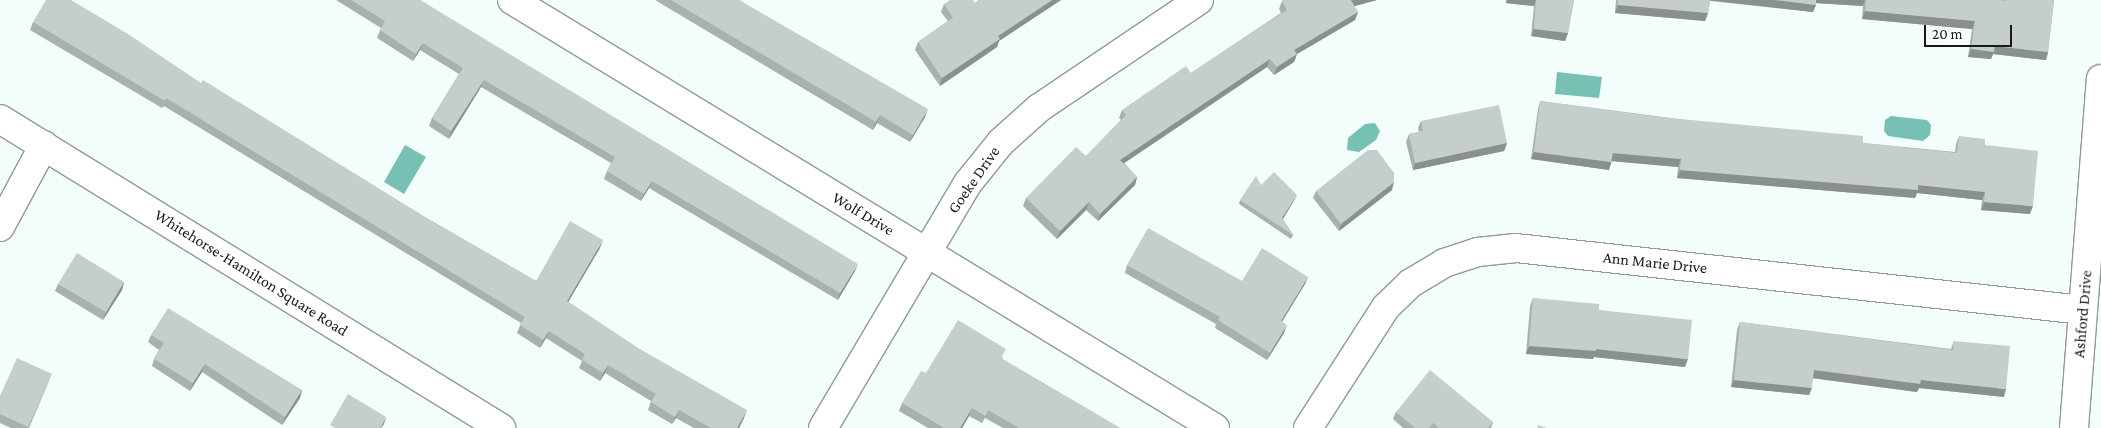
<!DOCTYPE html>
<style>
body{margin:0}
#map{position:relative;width:2101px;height:428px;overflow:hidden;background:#f3fdfb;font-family:"Crimson Pro",serif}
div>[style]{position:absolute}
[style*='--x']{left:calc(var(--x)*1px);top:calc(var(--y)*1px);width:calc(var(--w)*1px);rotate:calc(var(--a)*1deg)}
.water>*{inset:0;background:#76c1b3}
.roads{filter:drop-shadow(1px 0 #919a98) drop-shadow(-1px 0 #919a98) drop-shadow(0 1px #919a98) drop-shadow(0 -1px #919a98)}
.minor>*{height:28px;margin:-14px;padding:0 14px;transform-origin:14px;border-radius:14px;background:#fff}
.tertiary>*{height:28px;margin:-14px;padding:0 14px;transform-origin:14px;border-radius:14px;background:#fff}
.wall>*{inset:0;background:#a9b1af}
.shaded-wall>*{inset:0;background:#8a908f}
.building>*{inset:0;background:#c5cecc}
span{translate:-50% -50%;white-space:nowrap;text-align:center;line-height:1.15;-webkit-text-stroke:4.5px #fff;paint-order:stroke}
.street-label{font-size:16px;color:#171a19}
.scale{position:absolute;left:1924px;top:25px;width:88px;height:22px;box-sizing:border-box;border:2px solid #171a19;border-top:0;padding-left:6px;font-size:15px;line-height:18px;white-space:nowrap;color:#171a19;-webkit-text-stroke:4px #fff;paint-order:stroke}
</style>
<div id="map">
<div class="water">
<div style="clip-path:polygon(1557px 72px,1602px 77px,1599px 98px,1555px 94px)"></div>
<div style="clip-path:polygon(1891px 116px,1927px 120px,1931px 125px,1930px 135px,1923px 141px,1888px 136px,1884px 131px,1885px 120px)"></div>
<div style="clip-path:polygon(1375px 123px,1380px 131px,1376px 140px,1359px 152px,1347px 150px,1348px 138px,1365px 124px)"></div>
<div style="clip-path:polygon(405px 145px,426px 157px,404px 194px,384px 182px)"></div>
</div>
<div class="roads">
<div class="minor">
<div style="--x:512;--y:0;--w:823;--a:31.33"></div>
<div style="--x:0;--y:227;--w:93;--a:-61.8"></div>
<div style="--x:823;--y:428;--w:285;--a:-59.4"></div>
<div style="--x:968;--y:183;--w:53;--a:-51.2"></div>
<div style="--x:1001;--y:142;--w:51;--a:-41.8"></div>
<div style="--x:1039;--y:108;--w:193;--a:-34"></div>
<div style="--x:1308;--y:428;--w:144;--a:-57.2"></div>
<div style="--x:1386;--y:307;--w:35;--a:-44"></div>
<div style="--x:1411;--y:283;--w:39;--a:-31"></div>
<div style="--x:1444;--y:263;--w:36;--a:-18"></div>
<div style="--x:1478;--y:252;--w:38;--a:-6"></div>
<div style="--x:1516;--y:248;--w:570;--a:6.24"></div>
<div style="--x:2074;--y:428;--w:350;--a:-85.6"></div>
</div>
<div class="tertiary">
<div style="--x:0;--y:119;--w:589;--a:31.66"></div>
</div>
</div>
<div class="wall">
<div style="clip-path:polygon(336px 0,420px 0,855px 271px,838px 300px,649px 188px,641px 201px,604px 179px,607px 171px,611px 163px,481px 87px,449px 139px,429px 126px,432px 118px,459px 74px,420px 50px,413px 61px,377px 38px,381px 28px)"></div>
<div style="clip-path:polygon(655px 0,739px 0,925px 117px,910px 142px,877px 123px,873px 130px)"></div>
<div style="clip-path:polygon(979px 0,1061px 0,999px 41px,997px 47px,940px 86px,915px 50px,918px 42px,948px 21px,941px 12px,944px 4px,975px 3px)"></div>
<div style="clip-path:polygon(1284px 0,1377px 0,1354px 6px,1358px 12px,1355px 20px,1297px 54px,1294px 62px,1274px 75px,1267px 67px,1124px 163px,1137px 177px,1135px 185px,1098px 221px,1086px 210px,1057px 239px,1023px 206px,1026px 198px,1086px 156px,1121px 120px,1119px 118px,1122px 110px,1191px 73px,1281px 13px,1279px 9px,1282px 1px)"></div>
<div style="clip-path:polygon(1506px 0,1574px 0,1568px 33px,1565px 41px,1531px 36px,1534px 6px,1506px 3px)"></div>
<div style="clip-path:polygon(1616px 0,2054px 0,2048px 52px,2046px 60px,1993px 54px,1991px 59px,1968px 57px,1972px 29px,1862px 19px,1863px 6px,1816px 3px,1813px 12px,1710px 1px,1708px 13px,1705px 21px,1615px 13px)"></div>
<div style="clip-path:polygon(33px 22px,201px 83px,430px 220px,536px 281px,600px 248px,568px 302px,744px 418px,739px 428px,694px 428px,676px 418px,672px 424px,648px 410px,651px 401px,605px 373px,600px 381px,579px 368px,582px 361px,546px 338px,540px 348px,517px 333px,521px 323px,164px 106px,162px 108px,30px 30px)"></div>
<div style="clip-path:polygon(1540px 101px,1863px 143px,1955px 152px,1956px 144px,1959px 136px,1985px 145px,2030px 214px,1981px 210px,1982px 200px,1917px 193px,1915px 198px,1677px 178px,1678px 167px,1612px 161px,1609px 170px,1531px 159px,1538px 109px)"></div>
<div style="clip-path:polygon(1421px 121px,1507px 143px,1504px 151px,1413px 170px,1406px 142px,1409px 134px,1419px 132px,1418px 128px)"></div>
<div style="clip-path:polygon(1261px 185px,1295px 199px,1283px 219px,1293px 235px,1291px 239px,1239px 204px,1240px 200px)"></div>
<div style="clip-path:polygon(1392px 190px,1339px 231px,1313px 198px,1316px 191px)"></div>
<div style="clip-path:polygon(1127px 265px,1242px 281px,1308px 277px,1305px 284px,1282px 322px,1284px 333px,1267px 360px,1215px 328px,1216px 324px,1125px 273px)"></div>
<div style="clip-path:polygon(124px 282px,122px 290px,103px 320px,55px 291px,58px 284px)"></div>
<div style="clip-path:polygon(1533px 298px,1599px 310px,1685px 367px,1594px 357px,1593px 359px,1526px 354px,1530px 306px)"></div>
<div style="clip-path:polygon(1740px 322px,1951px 349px,1954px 341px,2004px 397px,1919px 388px,1917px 392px,1813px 378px,1809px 395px,1731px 387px,1737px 330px)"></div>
<div style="clip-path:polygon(151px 335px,302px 390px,300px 398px,282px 425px,202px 372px,190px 391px,152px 366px,154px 359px,159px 350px,148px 342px)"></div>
<div style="clip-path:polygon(1003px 357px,1002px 359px,1120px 428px,1003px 428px,985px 418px,982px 423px,969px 416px,962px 428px,928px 428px,899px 411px,902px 403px,926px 373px)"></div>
<div style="clip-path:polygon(49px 381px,29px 428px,11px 428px,0 423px,0 396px)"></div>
<div style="clip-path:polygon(1396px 412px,1493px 422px,1491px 428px,1403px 428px,1393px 419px)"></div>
</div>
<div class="shaded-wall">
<div style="clip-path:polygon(1052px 0,1061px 0,999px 41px,997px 47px,940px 86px,942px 78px,998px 36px)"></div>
<div style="clip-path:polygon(1351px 0,1377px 0,1348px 8px)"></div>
<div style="clip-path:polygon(1507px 0,1536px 0,1534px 6px,1506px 3px)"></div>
<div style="clip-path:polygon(1708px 0,1775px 0,1816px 5px,1813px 12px)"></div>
<div style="clip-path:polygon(1815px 0,1865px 0,1863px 6px,1814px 3px)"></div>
<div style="clip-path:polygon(1618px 5px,1708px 13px,1705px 21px,1615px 13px)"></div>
<div style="clip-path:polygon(1865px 11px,1975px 21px,1972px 29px,1862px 19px)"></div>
<div style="clip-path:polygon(1358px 12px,1355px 20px,1297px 54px,1294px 62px,1274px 75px,1277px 67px,1294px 50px)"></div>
<div style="clip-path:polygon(1534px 29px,1568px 33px,1565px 41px,1531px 36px)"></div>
<div style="clip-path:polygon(423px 43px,420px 50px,413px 61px,416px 54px)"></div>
<div style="clip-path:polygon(1995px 46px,2048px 52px,2046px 60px,1993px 54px,1991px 59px,1968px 57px,1971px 49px)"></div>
<div style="clip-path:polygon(1270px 59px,1267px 67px,1117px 168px,1120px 160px)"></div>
<div style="clip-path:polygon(484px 80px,481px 87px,449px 139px,451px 131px)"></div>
<div style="clip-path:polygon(928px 109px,925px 117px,910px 142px,913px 135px)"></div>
<div style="clip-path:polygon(880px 115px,877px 123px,873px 130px,876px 122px)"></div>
<div style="clip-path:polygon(1507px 143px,1504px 151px,1413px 170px,1415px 163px)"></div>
<div style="clip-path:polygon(1534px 152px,1611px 162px,1609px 170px,1531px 159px)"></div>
<div style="clip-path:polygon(1613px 153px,1681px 159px,1678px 167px,1610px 161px)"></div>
<div style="clip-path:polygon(1680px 170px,1918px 185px,1985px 192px,1982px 200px,1917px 193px,1915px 198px,1677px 178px)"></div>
<div style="clip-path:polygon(1137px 177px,1135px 185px,1098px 221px,1100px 214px)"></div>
<div style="clip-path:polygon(652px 181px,649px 188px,641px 201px,644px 194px)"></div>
<div style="clip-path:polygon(1394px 182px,1392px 190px,1339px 231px,1341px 224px)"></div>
<div style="clip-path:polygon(1297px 195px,1295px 199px,1281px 222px,1282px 218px)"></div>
<div style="clip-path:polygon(1089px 202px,1086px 210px,1057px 239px,1060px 231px)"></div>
<div style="clip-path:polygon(1984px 202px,2033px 206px,2030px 214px,1981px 210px)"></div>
<div style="clip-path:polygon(603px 240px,600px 248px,564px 309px,567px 301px)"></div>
<div style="clip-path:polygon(858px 264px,855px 271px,838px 300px,840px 293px)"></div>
<div style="clip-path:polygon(1308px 277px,1305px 284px,1278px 328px,1281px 321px)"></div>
<div style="clip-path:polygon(124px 282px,122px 290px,103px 320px,106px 312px)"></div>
<div style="clip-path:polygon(1287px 325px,1284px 333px,1267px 360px,1270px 353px)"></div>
<div style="clip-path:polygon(549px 331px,546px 338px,540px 348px,543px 340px)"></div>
<div style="clip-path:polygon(1529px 346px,1596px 349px,1688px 359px,1685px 367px,1594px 357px,1593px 359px,1526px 354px)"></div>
<div style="clip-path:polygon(205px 364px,202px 372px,190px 391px,193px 383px)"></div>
<div style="clip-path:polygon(608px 365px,605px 373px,600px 381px,603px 373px)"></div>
<div style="clip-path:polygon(1814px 370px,1921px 380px,2006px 389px,2004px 397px,1919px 388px,1917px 392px,1811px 378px)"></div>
<div style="clip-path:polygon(1734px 380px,1812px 388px,1809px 395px,1731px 387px)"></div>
<div style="clip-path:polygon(302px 390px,300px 398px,282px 425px,285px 417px)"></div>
<div style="clip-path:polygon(972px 408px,969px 416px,962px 428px,960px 428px)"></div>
<div style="clip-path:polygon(679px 410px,676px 418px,672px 424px,675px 417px)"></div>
<div style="clip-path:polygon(747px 410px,744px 418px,739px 428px,737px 428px)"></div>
<div style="clip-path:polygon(386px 417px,384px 424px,381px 428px,380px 428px)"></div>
</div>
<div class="building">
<div style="clip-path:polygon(46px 0,71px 0,128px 34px,201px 83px,203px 80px,430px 220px,536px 281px,570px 221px,603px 240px,567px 301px,638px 348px,747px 410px,737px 428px,711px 428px,679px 410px,675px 417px,651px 402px,656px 394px,608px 365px,603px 373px,582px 360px,585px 354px,549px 331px,543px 340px,520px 325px,525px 317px,166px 98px,165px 101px,33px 22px)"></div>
<div style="clip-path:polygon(351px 0,420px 0,858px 264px,840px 293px,652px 181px,644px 194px,607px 171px,615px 157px,484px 80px,451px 131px,432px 118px,463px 68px,423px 43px,416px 54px,380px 30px,385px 21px)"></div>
<div style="clip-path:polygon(671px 0,739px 0,928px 109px,913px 135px,880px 115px,876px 122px)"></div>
<div style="clip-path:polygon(950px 0,973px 0,975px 3px,979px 0,1052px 0,998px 36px,1000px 39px,942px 78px,918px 42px,953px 18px,944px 4px)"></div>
<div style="clip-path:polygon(1284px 0,1352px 0,1351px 0,1358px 12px,1294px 50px,1297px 54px,1277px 67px,1270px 59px,1120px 160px,1137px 177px,1100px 214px,1089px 202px,1060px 231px,1026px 198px,1076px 147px,1086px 156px,1126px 115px,1122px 110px,1186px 66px,1191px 73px,1287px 10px,1282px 1px)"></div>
<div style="clip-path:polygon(1536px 0,1574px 0,1568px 33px,1534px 29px)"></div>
<div style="clip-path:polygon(1618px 0,1710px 0,1708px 13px,1618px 5px)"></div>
<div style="clip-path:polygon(1775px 0,1816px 0,1816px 5px)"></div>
<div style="clip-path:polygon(1866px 0,2000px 0,2007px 1px,2007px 0,2054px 0,2048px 52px,1995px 46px,1994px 52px,1971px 49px,1975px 21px,1865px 11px)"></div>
<div style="clip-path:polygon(1540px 101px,1659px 117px,1863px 136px,1863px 143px,1957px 153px,1959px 136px,1985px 139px,1985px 145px,2038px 151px,2033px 206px,1984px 202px,1985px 192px,1918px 185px,1918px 190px,1680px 170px,1681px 159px,1613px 153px,1611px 162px,1534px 152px)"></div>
<div style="clip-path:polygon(1499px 105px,1507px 143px,1415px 163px,1409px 134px,1423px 131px,1421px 121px)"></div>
<div style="clip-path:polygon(1368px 150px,1377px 150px,1394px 173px,1394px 182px,1341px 224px,1316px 191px)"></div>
<div style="clip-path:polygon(1274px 172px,1297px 195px,1282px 218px,1293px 235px,1240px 200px,1256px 176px,1261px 185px)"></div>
<div style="clip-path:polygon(1148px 228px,1242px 281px,1262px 248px,1308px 277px,1281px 321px,1287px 325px,1270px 353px,1218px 320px,1220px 317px,1127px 265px)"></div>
<div style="clip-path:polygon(77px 253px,124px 282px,106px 312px,58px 284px)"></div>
<div style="clip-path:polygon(1533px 298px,1599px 304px,1599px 310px,1692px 320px,1688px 359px,1596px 349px,1596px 351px,1529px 346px)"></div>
<div style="clip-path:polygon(168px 308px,302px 390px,285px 417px,205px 364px,193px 383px,154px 359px,164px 343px,151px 335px)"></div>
<div style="clip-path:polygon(958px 320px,1006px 349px,1001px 358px,1120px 428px,1019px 428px,988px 410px,985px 416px,972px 408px,960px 428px,944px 428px,902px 403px,921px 371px,926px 373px)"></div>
<div style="clip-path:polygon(1740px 322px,1953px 350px,1954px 341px,2010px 346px,2006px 389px,1921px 380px,1920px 384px,1814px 370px,1812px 388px,1734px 380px)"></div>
<div style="clip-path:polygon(17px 358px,52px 374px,28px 427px,0 414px,0 396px)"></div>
<div style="clip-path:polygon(1430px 370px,1493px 422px,1488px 428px,1439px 428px,1433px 423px,1429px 428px,1415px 428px,1396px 412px)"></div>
<div style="clip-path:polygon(348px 394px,386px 417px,380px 428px,335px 428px,330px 425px)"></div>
<div style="clip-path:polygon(1538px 425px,1547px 428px,1537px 428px)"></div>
</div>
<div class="street-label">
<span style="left:974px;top:180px;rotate:-55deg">Goeke Drive</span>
<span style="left:863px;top:214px;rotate:31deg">Wolf Drive</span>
<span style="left:1655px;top:263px;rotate:6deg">Ann Marie Drive</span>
<span style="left:251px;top:273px;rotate:32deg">Whitehorse-Hamilton Square Road</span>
<span style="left:2083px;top:314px;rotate:-85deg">Ashford Drive</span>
</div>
<div class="scale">20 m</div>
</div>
